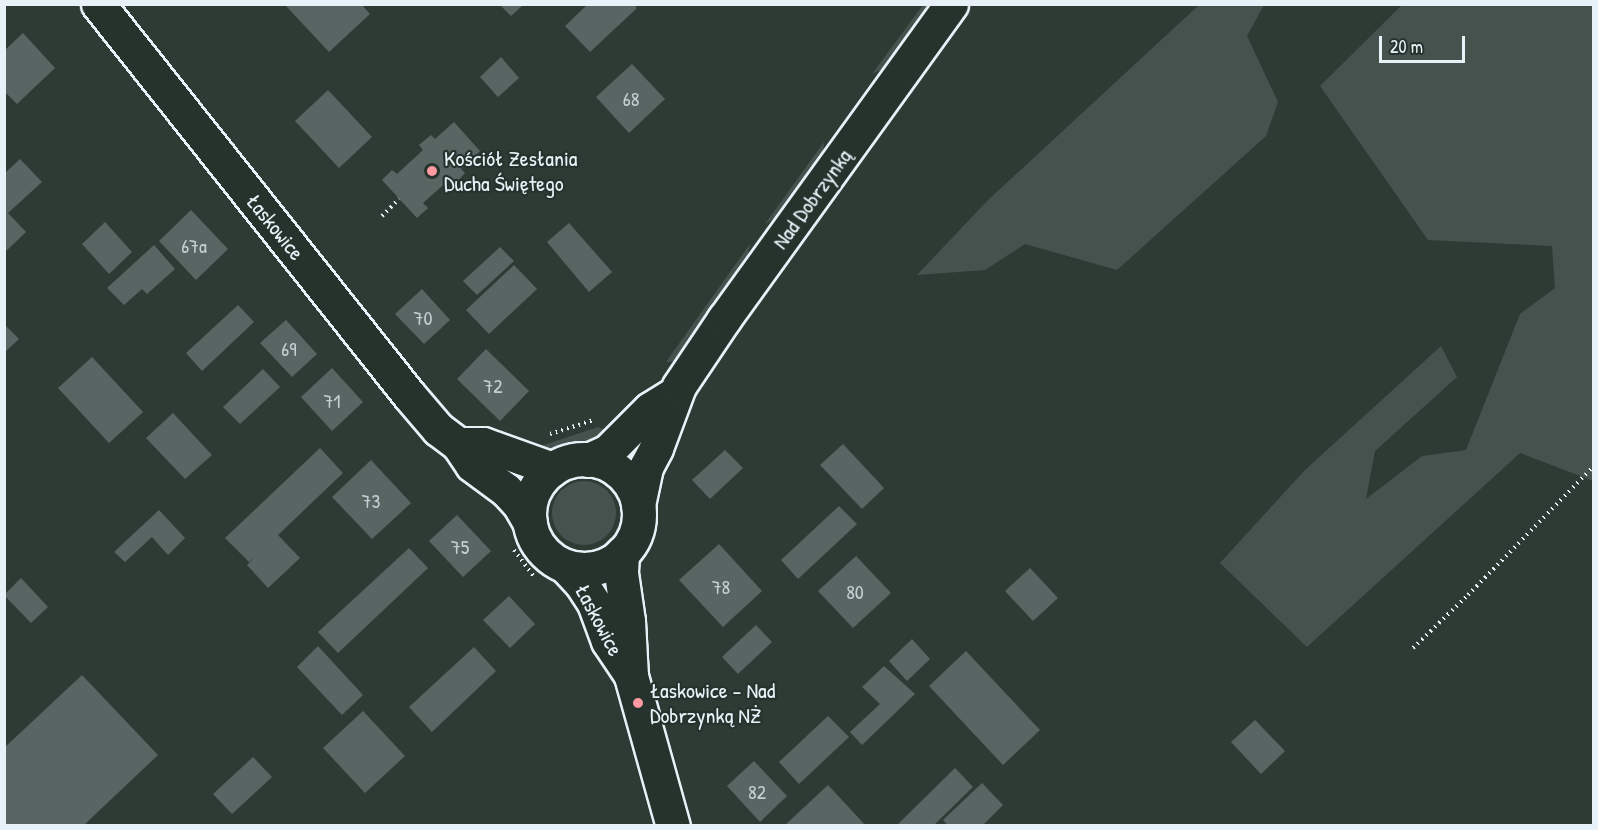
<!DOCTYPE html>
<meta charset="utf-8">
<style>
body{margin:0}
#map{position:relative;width:1598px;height:830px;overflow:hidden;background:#2e3b35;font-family:"Patrick Hand",sans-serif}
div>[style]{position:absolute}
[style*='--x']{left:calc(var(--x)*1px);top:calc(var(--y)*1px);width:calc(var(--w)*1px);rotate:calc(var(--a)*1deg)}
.green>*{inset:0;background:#45524e}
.round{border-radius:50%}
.building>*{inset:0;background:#596563}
.path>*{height:4px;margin-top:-2px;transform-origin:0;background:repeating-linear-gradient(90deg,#e8f1f8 0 1.5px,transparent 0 6px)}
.roads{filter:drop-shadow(2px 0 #e8f1f8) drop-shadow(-2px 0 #e8f1f8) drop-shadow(0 2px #e8f1f8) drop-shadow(0 -2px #e8f1f8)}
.secondary>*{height:33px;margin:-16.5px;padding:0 16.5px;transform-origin:16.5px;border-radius:16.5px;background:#26332d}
.secondary>.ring{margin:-16.5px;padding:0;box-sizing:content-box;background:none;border:33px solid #26332d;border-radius:50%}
.dots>*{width:16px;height:16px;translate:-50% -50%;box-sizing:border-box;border:3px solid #26332d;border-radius:50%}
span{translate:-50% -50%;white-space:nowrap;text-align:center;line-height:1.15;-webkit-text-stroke:4.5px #26332d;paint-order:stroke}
.number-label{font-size:20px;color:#c4ced3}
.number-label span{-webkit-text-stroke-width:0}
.poi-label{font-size:22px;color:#e8f1f8}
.left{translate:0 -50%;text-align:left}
.street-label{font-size:22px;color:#e8f1f8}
.frame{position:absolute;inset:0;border:6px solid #e8f1f8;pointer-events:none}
.scale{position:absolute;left:1379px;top:36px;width:86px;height:27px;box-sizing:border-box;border:3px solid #e8f1f8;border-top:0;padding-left:8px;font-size:18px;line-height:21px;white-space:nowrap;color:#e8f1f8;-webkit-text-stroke:4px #26332d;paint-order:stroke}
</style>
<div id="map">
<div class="green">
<div style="clip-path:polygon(923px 5px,932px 5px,887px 67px,872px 74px)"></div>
<div style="clip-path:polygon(1199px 5px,1264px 5px,1247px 36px,1278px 102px,1266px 136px,1117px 270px,1025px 244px,985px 270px,917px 275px,987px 201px)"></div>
<div style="clip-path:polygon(1402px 5px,1593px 5px,1593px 481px,1520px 453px,1307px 647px,1220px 563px,1304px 471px,1441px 346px,1457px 377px,1375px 451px,1366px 499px,1422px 456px,1466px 450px,1520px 314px,1555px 288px,1552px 246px,1428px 240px,1320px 86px)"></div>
<div style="clip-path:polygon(824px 142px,823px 154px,781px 215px,765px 224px)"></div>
<div style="clip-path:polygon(750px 244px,746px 263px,676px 361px,666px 362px)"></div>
<div style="clip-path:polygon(598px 427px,613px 433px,584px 446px,551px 453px,532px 449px)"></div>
<div class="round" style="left:552px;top:481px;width:64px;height:64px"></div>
</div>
<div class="building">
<div style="clip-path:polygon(287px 4px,361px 4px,370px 14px,329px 52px,286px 6px)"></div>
<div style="clip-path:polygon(588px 4px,634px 4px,637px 8px,590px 52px,565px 26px)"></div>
<div style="clip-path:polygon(500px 5px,523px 5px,511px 16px)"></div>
<div style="clip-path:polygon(23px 33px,55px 68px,17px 104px,4px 91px,4px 51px)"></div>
<div style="clip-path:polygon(501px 57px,519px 78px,498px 97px,480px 77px)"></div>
<div style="clip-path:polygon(632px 64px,665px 99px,629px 133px,596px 97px)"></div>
<div style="clip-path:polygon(328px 90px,372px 137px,339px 168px,295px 121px)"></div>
<div style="clip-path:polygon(454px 122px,480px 151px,461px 169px,465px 173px,455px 184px,450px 179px,423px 203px,428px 208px,417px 218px,382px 180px,392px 170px,397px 174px,423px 150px,419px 145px,431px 135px,435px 139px)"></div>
<div style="clip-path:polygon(20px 159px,42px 182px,8px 213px,26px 232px,4px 253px,4px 174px)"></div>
<div style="clip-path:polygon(191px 210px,228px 249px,196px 280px,159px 241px)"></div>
<div style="clip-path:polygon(105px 222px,132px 252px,109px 274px,82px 244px)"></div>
<div style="clip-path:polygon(569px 223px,612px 272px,589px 292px,547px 242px)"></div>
<div style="clip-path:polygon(154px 245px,175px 269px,147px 294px,142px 289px,124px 305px,107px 288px)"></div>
<div style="clip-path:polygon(500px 247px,514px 261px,477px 295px,463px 281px)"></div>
<div style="clip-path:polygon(514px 265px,537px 289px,489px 334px,466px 310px)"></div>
<div style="clip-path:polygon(422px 289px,450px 320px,424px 344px,395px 314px)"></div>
<div style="clip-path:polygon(238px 305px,254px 322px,202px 371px,186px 353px)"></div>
<div style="clip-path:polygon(286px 320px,317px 354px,292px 377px,260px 343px)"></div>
<div style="clip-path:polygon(4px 324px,19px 339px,4px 353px)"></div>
<div style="clip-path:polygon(486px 349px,529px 391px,500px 421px,457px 379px)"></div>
<div style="clip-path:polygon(92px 357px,143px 412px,109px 443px,58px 388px)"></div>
<div style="clip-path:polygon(332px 368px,363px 402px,332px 431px,301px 397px)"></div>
<div style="clip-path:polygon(263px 369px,280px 387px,240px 424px,223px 407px)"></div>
<div style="clip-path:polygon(173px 413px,212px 455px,185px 479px,146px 438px)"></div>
<div style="clip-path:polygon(843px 444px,884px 488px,862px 509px,820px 465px)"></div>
<div style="clip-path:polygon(320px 448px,343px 473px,278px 535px,300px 558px,268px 588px,247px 565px,255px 557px,249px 562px,225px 538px)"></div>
<div style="clip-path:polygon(725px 450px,743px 468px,710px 499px,692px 480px)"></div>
<div style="clip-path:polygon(371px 460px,411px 503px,372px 539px,332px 497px)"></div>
<div style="clip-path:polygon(839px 506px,857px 524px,798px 579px,781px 560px)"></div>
<div style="clip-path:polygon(159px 510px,185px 538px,168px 555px,152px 537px,125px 562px,114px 552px)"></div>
<div style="clip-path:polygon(457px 515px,491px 551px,463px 577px,429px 541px)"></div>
<div style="clip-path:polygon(719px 544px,762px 591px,723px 627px,679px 580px)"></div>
<div style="clip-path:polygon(409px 548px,428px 568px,338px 653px,318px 632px)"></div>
<div style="clip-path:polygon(856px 556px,891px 593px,853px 628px,818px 591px)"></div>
<div style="clip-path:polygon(1030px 568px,1058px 598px,1033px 621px,1005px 591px)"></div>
<div style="clip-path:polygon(21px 578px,48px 607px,31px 623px,4px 595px)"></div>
<div style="clip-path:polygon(509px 596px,535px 624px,510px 648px,483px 620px)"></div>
<div style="clip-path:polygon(756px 625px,772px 642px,738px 674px,722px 657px)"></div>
<div style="clip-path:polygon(912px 639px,930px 659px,907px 681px,889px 661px)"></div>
<div style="clip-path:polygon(318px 646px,363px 695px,342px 715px,297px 667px)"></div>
<div style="clip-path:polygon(474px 647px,496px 671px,432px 732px,409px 707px)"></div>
<div style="clip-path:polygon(966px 651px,1040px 730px,1003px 765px,929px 686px)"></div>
<div style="clip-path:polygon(884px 666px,915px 694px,862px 745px,850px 732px,880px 704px,862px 687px)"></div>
<div style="clip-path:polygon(82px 675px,158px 755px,83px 826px,4px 826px,4px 748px)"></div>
<div style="clip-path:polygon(363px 711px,405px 756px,365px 793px,323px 748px)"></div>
<div style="clip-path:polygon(828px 716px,849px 737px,799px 784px,779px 762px)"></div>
<div style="clip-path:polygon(1255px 720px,1285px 751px,1261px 774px,1231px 742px)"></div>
<div style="clip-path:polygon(253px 757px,272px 777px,232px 814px,213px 794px)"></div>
<div style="clip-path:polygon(754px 761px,787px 796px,760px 822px,727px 786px)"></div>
<div style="clip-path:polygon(955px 768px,973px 787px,933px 826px,896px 826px)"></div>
<div style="clip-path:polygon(982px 783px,1003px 805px,982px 826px,948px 826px,943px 820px)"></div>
<div style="clip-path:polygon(828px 785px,866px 826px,784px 826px)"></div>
</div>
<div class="path">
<div style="--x:382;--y:216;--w:24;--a:-45"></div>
<div style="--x:550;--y:434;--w:46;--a:-17.7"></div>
<div style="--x:514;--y:550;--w:35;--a:53"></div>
<div style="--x:1413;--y:648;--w:76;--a:-43.9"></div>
<div style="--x:1468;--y:595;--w:180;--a:-45.7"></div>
</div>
<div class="roads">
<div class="secondary">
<div style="--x:98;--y:4;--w:500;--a:51.5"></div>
<div style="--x:409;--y:395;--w:45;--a:49.5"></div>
<div style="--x:438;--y:429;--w:25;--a:37"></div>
<div style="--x:458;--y:444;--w:25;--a:56"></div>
<div style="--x:472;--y:465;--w:42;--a:36.3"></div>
<div style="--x:506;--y:490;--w:19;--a:47"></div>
<div style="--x:519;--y:504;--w:22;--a:60"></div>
<div style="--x:458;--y:444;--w:25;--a:0"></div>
<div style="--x:483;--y:444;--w:74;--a:19.7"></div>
<div class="ring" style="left:529px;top:459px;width:77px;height:77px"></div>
<div style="--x:588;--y:460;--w:22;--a:-24"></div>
<div style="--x:608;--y:451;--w:59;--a:-45"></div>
<div style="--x:650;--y:409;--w:28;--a:-32"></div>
<div style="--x:638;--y:505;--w:39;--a:-78"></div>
<div style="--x:646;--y:467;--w:21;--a:-62"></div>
<div style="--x:656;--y:448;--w:66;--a:-69.6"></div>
<div style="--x:679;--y:386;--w:81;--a:-56.1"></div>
<div style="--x:724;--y:319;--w:388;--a:-54.2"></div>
<div style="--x:622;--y:553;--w:20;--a:93"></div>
<div style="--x:621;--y:573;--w:49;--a:81.7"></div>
<div style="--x:628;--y:621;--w:55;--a:86.9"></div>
<div style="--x:631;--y:676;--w:156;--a:74.4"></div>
<div style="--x:565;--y:566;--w:23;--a:47"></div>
<div style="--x:581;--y:583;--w:24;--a:57"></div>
<div style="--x:594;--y:603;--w:40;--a:69.8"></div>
<div style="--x:608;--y:641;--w:40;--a:56"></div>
</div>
</div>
<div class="dots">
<div style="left:432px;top:171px;background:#ff9aa2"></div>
<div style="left:638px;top:703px;background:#ff9aa2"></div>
</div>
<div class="number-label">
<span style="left:631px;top:98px">68</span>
<span style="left:194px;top:245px">67a</span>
<span style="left:423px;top:317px">70</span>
<span style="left:289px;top:348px">69</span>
<span style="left:493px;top:385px">72</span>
<span style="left:332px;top:400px">71</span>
<span style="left:371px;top:500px">73</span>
<span style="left:460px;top:546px">75</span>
<span style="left:721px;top:586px">78</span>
<span style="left:855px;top:591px">80</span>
<span style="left:757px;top:791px">82</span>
</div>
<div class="poi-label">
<span class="left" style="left:444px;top:171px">Kościół Zesłania<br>Ducha Świętego</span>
<span class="left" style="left:650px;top:703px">Łaskowice - Nad<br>Dobrzynką NŻ</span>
</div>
<div class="street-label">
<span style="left:812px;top:199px;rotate:-54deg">Nad Dobrzynką</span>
<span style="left:275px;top:227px;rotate:51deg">Łaskowice</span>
<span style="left:599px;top:620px;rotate:62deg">Łaskowice</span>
</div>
<div class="frame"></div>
<div class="scale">20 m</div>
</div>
